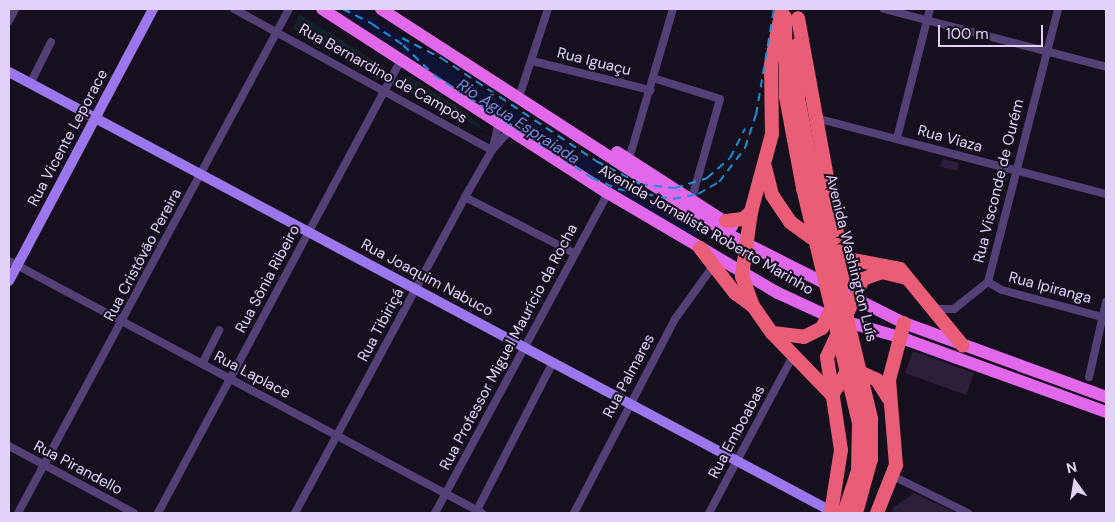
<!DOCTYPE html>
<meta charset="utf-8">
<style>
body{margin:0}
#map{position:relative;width:1115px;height:522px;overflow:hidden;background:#160f1e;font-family:"DM Sans",sans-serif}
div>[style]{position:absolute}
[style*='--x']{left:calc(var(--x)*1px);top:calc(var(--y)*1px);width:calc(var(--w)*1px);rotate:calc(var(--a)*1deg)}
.green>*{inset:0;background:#132227}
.river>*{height:12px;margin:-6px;padding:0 6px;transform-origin:6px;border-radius:6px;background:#0f1237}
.building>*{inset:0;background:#2d1e3c}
.street>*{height:8px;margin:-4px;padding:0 4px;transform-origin:4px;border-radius:4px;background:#534077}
.secondary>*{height:10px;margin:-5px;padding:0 5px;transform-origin:5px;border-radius:5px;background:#9c76ec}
.primary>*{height:12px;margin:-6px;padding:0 6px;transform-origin:6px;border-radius:6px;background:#e168ea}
.highway>*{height:14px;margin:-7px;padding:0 7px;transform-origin:7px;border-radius:7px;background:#e95d76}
.rail>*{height:2px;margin-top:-1px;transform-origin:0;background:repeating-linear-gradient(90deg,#1e8ed9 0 8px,transparent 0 14px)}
.highway-bridge>*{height:14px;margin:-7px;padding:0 7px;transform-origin:7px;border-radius:7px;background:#e95d76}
span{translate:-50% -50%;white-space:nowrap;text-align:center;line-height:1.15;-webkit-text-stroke:4px #160f1e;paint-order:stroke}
.street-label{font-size:15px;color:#e2d2f9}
.water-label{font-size:16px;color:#6e8ceb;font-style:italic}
.frame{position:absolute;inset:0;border:10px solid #e2d2f9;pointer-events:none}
.north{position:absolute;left:1050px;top:457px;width:50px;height:50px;-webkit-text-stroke:4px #160f1e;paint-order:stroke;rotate:347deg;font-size:14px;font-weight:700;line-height:20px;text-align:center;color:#e2d2f9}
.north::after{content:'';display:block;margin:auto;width:18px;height:22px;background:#e2d2f9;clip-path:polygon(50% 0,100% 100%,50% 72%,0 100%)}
.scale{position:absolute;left:938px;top:25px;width:105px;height:22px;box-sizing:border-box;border:2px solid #e2d2f9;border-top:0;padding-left:6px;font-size:15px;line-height:18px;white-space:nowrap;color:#e2d2f9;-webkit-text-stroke:4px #160f1e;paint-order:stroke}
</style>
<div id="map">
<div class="green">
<div style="clip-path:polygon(299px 14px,383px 66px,382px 73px,377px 73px,293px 28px)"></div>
<div style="clip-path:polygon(400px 76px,411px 77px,467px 113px,487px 132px,395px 84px)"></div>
</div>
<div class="river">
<div style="--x:348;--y:9;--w:408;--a:33.1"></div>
</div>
<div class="building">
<div style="clip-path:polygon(943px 159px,959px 163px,957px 171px,940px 167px)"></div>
<div style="clip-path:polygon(913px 351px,974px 373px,966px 395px,905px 373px)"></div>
<div style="clip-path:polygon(914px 493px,956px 513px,892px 513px,893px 508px)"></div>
</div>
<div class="street">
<div style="--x:234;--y:9;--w:294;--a:28.7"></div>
<div style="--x:884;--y:9;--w:229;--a:14.6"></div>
<div style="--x:9;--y:21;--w:13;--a:-63"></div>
<div style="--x:532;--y:61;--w:122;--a:13.8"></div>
<div style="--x:653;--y:78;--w:70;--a:17.4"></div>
<div style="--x:720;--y:99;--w:103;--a:105.8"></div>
<div style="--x:30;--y:84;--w:47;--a:-63.4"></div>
<div style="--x:519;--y:97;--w:93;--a:-71.8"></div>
<div style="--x:816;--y:118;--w:300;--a:14.7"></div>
<div style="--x:897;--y:138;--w:133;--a:-75.7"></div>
<div style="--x:493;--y:148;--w:27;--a:-77"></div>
<div style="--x:629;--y:159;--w:156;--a:-73.7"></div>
<div style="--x:465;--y:197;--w:123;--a:27.2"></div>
<div style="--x:9;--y:261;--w:536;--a:28.05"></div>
<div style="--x:988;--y:282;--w:16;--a:30"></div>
<div style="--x:1002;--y:290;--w:108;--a:15.1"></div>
<div style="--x:933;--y:305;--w:6;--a:39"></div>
<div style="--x:938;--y:309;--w:16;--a:0"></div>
<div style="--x:954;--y:309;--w:43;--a:-38.5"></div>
<div style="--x:988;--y:282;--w:282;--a:-75.6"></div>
<div style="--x:202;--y:364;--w:38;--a:-63"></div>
<div style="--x:1089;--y:377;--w:77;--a:-77.2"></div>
<div style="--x:9;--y:446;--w:142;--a:28.2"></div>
<div style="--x:893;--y:476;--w:84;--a:26.3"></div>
<div style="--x:477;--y:510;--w:166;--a:-62.8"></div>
<div style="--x:18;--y:513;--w:572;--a:-61.73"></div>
<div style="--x:158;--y:513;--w:516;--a:-61.8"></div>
<div style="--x:295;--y:513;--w:359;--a:-61.7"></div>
<div style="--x:465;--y:197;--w:54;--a:-60.1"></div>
<div style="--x:492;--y:150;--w:28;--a:-48"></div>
<div style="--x:435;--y:513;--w:364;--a:-61.6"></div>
<div style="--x:574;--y:513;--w:219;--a:-62.5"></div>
<div style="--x:675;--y:319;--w:67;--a:-54.2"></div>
<div style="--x:709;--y:513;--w:170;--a:-61.9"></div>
</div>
<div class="secondary">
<div style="--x:9;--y:72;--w:932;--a:28.11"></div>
<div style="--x:9;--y:281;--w:308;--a:-62.1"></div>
</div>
<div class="primary">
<div style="--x:322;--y:9;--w:340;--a:32.8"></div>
<div style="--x:608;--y:193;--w:197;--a:30.5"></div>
<div style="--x:778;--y:293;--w:57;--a:24.8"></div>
<div style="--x:830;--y:317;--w:72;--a:16.2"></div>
<div style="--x:899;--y:337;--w:220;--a:19.9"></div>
<div style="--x:381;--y:9;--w:424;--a:32.9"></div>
<div style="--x:737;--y:239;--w:187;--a:26.7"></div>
<div style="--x:904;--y:323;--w:215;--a:20.1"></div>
<div style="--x:617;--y:152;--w:137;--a:32.8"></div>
</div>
<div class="highway">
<div style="--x:782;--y:9;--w:57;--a:101.1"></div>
<div style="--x:771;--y:65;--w:69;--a:89.2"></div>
<div style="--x:772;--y:134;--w:81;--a:105.1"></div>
<div style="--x:751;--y:212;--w:65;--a:98"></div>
<div style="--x:742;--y:276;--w:32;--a:70"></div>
<div style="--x:753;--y:306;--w:33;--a:55"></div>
<div style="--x:772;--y:333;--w:86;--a:45.9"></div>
<div style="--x:785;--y:17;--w:80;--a:89.3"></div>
<div style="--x:786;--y:97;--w:93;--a:79.4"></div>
<div style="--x:797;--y:45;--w:53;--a:88.9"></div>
<div style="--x:798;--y:98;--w:89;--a:78.9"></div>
<div style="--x:765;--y:167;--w:29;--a:76"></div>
<div style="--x:772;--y:195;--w:32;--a:56"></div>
<div style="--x:790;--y:222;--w:26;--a:36"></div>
<div style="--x:811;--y:237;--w:14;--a:0"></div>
<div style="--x:726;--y:221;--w:17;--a:-7"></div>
<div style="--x:743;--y:219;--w:11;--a:-41"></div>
<div style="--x:700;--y:248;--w:57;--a:52.1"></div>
<div style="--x:735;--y:293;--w:22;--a:36"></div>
<div style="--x:843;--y:258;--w:58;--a:10.9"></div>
<div style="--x:900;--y:269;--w:99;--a:50.7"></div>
<div style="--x:773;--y:333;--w:31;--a:7"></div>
<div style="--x:804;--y:337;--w:20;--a:-27"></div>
<div style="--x:822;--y:328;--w:40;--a:-63.4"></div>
<div style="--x:840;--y:292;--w:21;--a:-79"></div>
<div style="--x:844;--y:271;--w:257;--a:-100.3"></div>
<div style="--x:832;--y:395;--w:24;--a:-57"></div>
<div style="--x:845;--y:375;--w:13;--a:-18"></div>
<div style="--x:857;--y:371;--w:22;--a:24"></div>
<div style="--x:877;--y:380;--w:22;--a:58"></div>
<div style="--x:831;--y:513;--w:64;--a:-81"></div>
<div style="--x:841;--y:450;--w:94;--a:-98.6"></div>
<div style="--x:827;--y:357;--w:86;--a:-65.2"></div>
<div style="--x:863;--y:279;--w:20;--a:-20"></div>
<div style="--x:882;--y:272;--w:25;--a:14"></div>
<div style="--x:877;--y:513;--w:52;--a:-68.4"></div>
<div style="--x:896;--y:465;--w:85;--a:-94.7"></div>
<div style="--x:889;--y:380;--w:59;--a:-75.3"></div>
</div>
<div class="rail">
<div style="--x:343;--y:9;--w:33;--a:27"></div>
<div style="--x:372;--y:24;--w:37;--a:34"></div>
<div style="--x:403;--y:45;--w:43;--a:44.1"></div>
<div style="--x:434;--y:75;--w:189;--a:33.1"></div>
<div style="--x:592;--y:178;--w:28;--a:23"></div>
<div style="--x:618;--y:189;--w:56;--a:10.3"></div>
<div style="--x:673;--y:199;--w:25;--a:-11"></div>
<div style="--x:698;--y:194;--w:24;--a:-30"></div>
<div style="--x:719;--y:182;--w:43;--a:-52.6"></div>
<div style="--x:745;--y:148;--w:35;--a:-72"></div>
<div style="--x:756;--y:115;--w:108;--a:-80.4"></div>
<div style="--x:402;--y:38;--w:44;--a:27.1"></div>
<div style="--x:441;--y:58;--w:186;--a:33.6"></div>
<div style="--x:596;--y:161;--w:50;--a:27.6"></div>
<div style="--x:640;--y:184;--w:35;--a:7"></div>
<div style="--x:675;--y:188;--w:34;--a:-17"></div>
<div style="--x:707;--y:178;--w:30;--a:-41"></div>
<div style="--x:730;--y:158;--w:33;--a:-63"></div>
</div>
<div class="highway-bridge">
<div style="--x:815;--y:185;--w:241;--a:76.5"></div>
<div style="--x:871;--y:419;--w:40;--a:90"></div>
<div style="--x:871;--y:459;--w:56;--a:105.5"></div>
<div style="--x:803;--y:188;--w:242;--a:76.6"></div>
<div style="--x:859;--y:423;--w:48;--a:91.2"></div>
<div style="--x:858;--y:471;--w:44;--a:108.4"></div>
</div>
<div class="street-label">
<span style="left:594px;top:62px;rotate:14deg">Rua Iguaçu</span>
<span style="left:383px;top:74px;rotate:29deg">Rua Bernardino de Campos</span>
<span style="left:68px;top:138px;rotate:-62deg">Rua Vicente Leporace</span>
<span style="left:950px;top:139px;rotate:15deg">Rua Viaza</span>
<span style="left:999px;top:181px;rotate:-76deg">Rua Visconde de Ourém</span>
<span style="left:706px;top:230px;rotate:30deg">Avenida Jornalista Roberto Marinho</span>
<span style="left:143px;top:255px;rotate:-62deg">Rua Cristóvão Pereira</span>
<span style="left:851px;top:258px;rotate:76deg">Avenida Washington Luís</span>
<span style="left:427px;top:278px;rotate:28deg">Rua Joaquim Nabuco</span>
<span style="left:268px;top:279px;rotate:-62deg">Rua Sônia Ribeiro</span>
<span style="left:1050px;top:288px;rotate:15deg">Rua Ipiranga</span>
<span style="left:381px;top:325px;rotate:-62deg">Rua Tibiriçá</span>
<span style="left:509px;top:347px;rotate:-62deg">Rua Professor Miguel Maurício da Rocha</span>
<span style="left:252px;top:375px;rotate:28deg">Rua Laplace</span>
<span style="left:629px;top:376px;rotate:-62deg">Rua Palmares</span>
<span style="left:737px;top:432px;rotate:-62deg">Rua Emboabas</span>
<span style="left:78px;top:468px;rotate:28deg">Rua Pirandello</span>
</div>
<div class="water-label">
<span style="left:518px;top:122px;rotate:33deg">Rio Água Espraiada</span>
</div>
<div class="frame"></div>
<div class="north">N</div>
<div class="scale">100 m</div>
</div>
